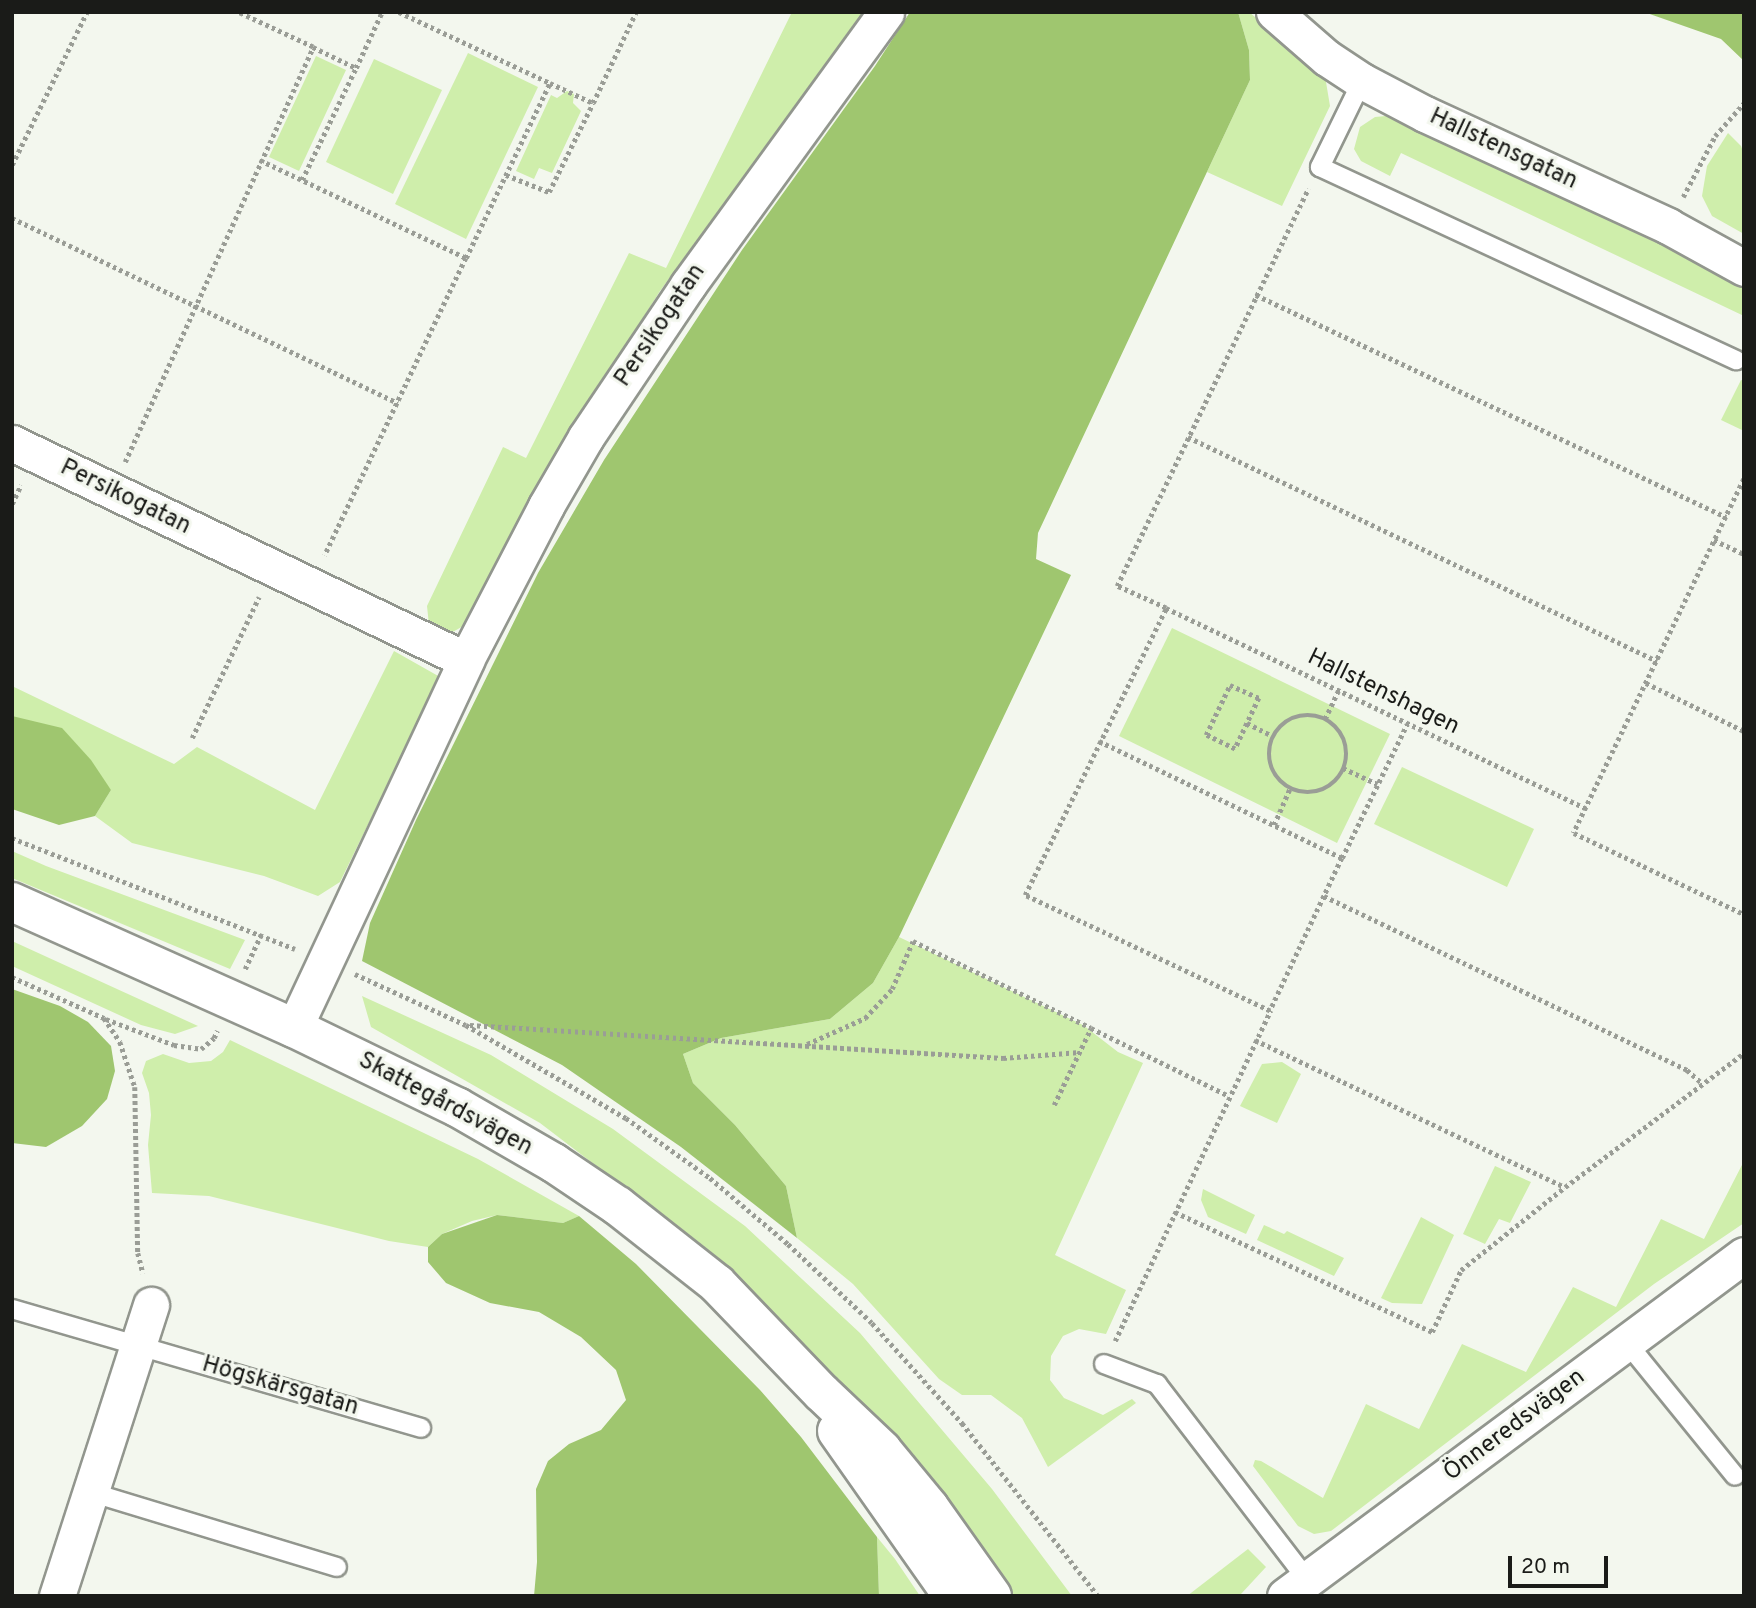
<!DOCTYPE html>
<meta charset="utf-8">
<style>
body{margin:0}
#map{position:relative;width:1756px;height:1608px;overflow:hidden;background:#f3f7ee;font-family:Overpass,sans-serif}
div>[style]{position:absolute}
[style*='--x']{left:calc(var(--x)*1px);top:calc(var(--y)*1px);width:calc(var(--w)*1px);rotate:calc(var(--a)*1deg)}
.green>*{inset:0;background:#cfeeab}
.forest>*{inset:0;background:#9fc66f}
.path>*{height:4.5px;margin-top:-2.25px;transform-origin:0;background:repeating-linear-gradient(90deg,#9a9d96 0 3.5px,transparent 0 7px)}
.path>.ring{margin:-2.25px;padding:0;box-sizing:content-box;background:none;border:4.5px solid #9a9d96;border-radius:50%}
.roads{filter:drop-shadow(2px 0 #92968e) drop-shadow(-2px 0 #92968e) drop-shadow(0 2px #92968e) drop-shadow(0 -2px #92968e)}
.lane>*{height:18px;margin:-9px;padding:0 9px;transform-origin:9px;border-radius:9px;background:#fff}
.street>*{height:35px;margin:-17.5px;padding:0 17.5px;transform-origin:17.5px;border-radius:17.5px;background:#fff}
.secondary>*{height:38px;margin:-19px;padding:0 19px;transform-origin:19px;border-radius:19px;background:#fff}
span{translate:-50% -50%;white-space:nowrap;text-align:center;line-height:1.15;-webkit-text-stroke:6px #f3f7ee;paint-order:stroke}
.street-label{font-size:24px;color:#1a1b18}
.frame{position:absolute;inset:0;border:14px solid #1a1b18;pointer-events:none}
.scale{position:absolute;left:1508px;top:1556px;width:100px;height:32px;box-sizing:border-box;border:4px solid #1a1b18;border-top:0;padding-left:9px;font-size:21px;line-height:24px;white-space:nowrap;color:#1a1b18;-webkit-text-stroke:5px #f3f7ee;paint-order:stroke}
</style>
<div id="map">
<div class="green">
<div style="clip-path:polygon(792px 12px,862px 14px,660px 291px,525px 507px,465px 625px,451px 633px,429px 625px,427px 606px,503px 447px,526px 458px,629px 253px,666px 268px)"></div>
<div style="clip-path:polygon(1238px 12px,1249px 12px,1325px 76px,1330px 106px,1282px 206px,1207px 172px,1250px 80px,1249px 50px)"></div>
<div style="clip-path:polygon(468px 53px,538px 87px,466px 239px,395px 204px)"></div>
<div style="clip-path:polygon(316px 56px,346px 70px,299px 171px,269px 157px)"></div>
<div style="clip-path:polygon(374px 59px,442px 90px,393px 194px,326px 162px)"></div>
<div style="clip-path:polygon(567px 91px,574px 94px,573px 103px,581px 111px,552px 173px,539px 168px,534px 179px,516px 171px,551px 95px,557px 98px)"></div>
<div style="clip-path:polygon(1397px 115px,1721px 271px,1744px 288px,1744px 316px,1401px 153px,1390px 176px,1361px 161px,1354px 149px,1360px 127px,1375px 117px)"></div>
<div style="clip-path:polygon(1728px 133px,1741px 146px,1744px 154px,1744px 234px,1712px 216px,1702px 196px,1707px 166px)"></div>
<div style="clip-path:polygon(1741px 380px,1744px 381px,1742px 430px,1721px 420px)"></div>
<div style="clip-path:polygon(1172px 628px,1390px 734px,1337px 843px,1119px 736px)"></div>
<div style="clip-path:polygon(394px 651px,440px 677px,340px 882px,318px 896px,264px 876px,132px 843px,95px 816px,111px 790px,12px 716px,12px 686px,174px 764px,197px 747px,315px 810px)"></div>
<div style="clip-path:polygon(1402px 767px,1534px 829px,1507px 887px,1374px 824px)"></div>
<div style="clip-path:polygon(12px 851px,46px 866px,245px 940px,230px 969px,12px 878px)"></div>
<div style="clip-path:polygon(899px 937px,1083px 1025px,1118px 1052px,1143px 1063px,1055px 1255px,1126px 1290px,1106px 1334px,1079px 1329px,1063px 1336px,1051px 1356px,1050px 1380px,1064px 1398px,1103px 1415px,1132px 1399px,1136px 1403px,1048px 1467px,1022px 1418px,991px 1395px,962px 1395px,939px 1379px,853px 1284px,797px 1238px,786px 1186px,735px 1125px,693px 1083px,683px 1054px,721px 1038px,830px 1019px,873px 983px)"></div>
<div style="clip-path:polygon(12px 941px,198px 1026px,175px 1034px,141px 1025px,12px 966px)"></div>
<div style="clip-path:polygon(362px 996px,491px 1055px,613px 1129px,745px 1226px,860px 1333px,992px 1489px,1072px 1596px,1015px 1596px,856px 1400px,705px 1249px,540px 1123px,371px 1027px)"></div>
<div style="clip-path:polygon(230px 1040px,478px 1159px,579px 1216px,563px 1223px,497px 1215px,472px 1221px,442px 1234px,428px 1247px,389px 1241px,209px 1196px,152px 1193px,148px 1145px,151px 1115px,149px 1093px,142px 1073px,146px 1061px,163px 1054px,189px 1063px,211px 1061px,223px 1052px)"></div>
<div style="clip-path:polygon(1282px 1062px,1301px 1074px,1277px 1123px,1240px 1106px,1262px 1064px)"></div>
<div style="clip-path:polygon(1744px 1161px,1744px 1223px,1654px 1284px,1331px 1531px,1314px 1534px,1298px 1526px,1253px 1466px,1255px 1460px,1261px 1461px,1323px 1498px,1366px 1404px,1419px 1429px,1462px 1344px,1526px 1372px,1573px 1287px,1616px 1307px,1661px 1219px,1704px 1239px)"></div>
<div style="clip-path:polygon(1495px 1166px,1531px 1182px,1510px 1223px,1499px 1219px,1485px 1244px,1463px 1234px)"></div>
<div style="clip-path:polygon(1203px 1189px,1255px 1215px,1246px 1234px,1208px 1217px,1201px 1200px)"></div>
<div style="clip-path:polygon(1421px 1217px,1454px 1235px,1422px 1304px,1392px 1303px,1381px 1298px)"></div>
<div style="clip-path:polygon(1264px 1225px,1284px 1234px,1287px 1231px,1344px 1258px,1334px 1276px,1257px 1240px)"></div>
<div style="clip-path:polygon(877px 1537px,895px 1559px,920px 1596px,879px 1596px)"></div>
<div style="clip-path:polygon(1248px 1549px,1266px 1567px,1241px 1594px,1187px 1596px)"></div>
</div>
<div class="forest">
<div style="clip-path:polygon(910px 12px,1238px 12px,1249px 50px,1250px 80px,1038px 533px,1036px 559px,1071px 575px,899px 937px,873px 983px,830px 1019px,721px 1038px,683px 1054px,693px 1083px,735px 1125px,786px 1186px,797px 1238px,681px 1147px,562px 1065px,362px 961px,370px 923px,416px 820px,538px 573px,604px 460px,742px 250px,875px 66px)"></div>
<div style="clip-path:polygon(1644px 12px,1744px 12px,1744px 61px,1721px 39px)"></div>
<div style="clip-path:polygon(12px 716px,62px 728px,91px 760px,111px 790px,95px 816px,59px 825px,12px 809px)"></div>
<div style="clip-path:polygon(12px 989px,60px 1006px,88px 1022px,111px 1046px,115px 1071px,107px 1099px,82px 1126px,46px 1147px,12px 1143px)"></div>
<div style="clip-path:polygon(497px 1215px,563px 1223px,579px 1216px,636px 1264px,760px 1390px,801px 1437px,877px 1537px,879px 1596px,534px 1596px,537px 1562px,536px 1489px,548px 1461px,569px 1444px,601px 1430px,626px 1400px,616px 1370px,581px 1337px,539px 1312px,490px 1303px,446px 1283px,428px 1262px,428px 1247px,442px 1234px)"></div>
</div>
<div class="path">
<div style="--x:399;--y:12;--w:167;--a:25.2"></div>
<div style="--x:313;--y:47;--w:48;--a:26"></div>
<div style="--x:356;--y:68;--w:62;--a:-65.1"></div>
<div style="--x:260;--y:160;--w:228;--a:25.4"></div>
<div style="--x:466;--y:258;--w:329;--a:115.4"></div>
<div style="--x:12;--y:165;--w:170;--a:-63.9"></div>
<div style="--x:506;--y:175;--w:46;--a:21.6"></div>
<div style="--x:549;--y:192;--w:99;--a:-63.7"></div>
<div style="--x:302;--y:180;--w:124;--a:-64.3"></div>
<div style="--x:1683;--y:197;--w:69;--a:-62.3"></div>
<div style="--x:1715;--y:136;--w:44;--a:-48.7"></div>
<div style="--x:12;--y:218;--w:428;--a:25.6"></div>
<div style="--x:466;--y:258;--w:194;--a:-64.4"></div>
<div style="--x:550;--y:83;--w:47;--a:24.9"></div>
<div style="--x:593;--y:103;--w:101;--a:-64.7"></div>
<div style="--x:1256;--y:295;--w:520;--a:25.28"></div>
<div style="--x:1188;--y:437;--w:520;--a:25.53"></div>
<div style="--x:125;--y:462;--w:456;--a:-65.6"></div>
<div style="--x:313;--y:47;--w:83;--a:-155"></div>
<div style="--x:1744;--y:479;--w:393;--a:115.7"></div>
<div style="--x:1574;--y:833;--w:188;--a:25.5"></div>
<div style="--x:12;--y:504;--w:21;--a:-65"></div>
<div style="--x:1714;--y:540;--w:33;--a:25"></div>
<div style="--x:1166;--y:608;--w:465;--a:25.5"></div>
<div style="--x:1646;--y:683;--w:109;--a:26.1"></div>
<div style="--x:1230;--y:685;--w:32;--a:24"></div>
<div style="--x:1259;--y:698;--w:56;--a:115.2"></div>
<div style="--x:1235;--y:749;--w:32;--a:-154"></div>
<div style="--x:1206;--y:735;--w:55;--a:-64.4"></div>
<div class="ring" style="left:1269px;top:715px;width:73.5px;height:73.5px"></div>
<div style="--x:1325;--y:719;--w:31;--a:-65"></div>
<div style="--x:1247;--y:723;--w:29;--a:27"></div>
<div style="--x:192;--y:738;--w:156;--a:-64.6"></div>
<div style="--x:1099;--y:741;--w:270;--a:25.7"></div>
<div style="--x:1342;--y:858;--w:169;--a:115.2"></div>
<div style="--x:1343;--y:768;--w:38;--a:25"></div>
<div style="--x:1274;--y:825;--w:40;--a:-66.6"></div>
<div style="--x:12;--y:838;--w:304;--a:21.4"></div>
<div style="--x:1342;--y:858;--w:149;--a:-64.1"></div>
<div style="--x:1324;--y:896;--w:403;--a:25.6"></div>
<div style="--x:1687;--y:1070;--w:20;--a:41"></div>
<div style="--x:245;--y:969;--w:38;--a:-65"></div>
<div style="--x:355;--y:974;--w:122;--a:24.7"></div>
<div style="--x:466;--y:1025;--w:185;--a:30.2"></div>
<div style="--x:626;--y:1118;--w:103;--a:35.5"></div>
<div style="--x:710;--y:1178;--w:102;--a:40.2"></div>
<div style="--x:788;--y:1244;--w:115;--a:43.2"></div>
<div style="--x:872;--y:1323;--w:135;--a:48"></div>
<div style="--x:962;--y:1423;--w:220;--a:51.8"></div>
<div style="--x:12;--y:977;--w:101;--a:24"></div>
<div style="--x:104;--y:1018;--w:29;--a:56"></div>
<div style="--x:120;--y:1042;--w:47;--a:71.6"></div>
<div style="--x:135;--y:1087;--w:166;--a:89"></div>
<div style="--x:138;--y:1253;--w:21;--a:76"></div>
<div style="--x:106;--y:1019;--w:73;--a:20.9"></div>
<div style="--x:174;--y:1045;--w:27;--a:8"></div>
<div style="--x:201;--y:1049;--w:17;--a:-40"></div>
<div style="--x:214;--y:1038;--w:8;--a:-67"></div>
<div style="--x:470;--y:1025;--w:534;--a:3.54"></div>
<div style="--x:1003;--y:1058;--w:77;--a:-4.5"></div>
<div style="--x:1255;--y:1040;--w:343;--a:25.4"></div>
<div style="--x:807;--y:1044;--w:64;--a:-24.1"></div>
<div style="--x:865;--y:1018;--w:40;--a:-47"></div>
<div style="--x:892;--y:989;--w:52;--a:-66.4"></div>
<div style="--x:913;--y:941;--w:198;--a:26"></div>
<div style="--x:1054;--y:1105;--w:85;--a:-64.3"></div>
<div style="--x:1091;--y:1028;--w:154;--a:26.2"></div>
<div style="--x:1175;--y:1212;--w:284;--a:25"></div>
<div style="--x:1432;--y:1332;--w:68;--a:-64.9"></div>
<div style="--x:1461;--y:1270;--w:133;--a:-38.6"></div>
<div style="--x:1565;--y:1187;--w:224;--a:-36.8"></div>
<div style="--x:1115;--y:1341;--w:365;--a:-64.8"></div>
<div style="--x:1270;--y:1011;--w:271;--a:-154.7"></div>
<div style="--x:1025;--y:895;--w:320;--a:-63.8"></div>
<div style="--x:1166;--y:608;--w:54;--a:-155.8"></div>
<div style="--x:1117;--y:586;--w:441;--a:-64.3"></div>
</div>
<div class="roads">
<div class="lane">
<div style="--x:1362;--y:81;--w:96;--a:116"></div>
<div style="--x:1320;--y:167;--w:459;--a:24.9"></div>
<div style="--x:12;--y:1309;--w:426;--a:16.2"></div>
<div style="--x:1627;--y:1343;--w:171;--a:50.9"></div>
<div style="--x:1104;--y:1364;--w:57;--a:20.7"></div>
<div style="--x:1157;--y:1384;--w:248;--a:52.5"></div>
<div style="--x:90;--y:1492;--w:258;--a:16.9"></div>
</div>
<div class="street">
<div style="--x:1274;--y:12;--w:70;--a:41"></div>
<div style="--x:1327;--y:58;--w:42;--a:33.3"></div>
<div style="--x:1362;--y:81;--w:71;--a:27.6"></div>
<div style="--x:1425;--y:114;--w:268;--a:24.7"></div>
<div style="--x:1668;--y:226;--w:87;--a:28.9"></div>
<div style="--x:12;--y:443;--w:503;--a:25.55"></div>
<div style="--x:294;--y:1028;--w:406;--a:-64.9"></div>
<div style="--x:466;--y:660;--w:174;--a:-62.5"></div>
<div style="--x:546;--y:506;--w:80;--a:-59.9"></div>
<div style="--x:586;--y:437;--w:183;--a:-56.1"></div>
<div style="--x:688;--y:285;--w:337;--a:-54"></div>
<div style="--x:57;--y:1596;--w:306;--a:-72.1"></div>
<div style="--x:1285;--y:1596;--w:572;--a:-36.61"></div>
</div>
<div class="secondary">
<div style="--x:12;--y:902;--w:309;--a:24.1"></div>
<div style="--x:294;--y:1028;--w:181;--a:25.9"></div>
<div style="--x:457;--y:1107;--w:112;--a:30"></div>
<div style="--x:554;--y:1163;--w:77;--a:33.9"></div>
<div style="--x:618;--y:1206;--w:126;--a:38.2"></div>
<div style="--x:717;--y:1284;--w:151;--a:46.1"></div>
<div style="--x:822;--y:1393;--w:83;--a:43.5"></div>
<div style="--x:882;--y:1450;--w:74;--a:50.5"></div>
<div style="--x:929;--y:1507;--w:109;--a:54.7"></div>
<div style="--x:837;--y:1431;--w:202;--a:54.9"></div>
</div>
</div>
<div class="street-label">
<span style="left:1503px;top:150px;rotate:25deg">Hallstensgatan</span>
<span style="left:661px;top:326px;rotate:-56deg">Persikogatan</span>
<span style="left:125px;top:498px;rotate:26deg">Persikogatan</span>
<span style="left:1383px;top:693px;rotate:26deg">Hallstenshagen</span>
<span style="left:445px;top:1105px;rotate:28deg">Skattegårdsvägen</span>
<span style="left:280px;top:1387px;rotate:16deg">Högskärsgatan</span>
<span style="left:1515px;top:1426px;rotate:-37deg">Önneredsvägen</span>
</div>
<div class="frame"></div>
<div class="scale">20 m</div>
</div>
